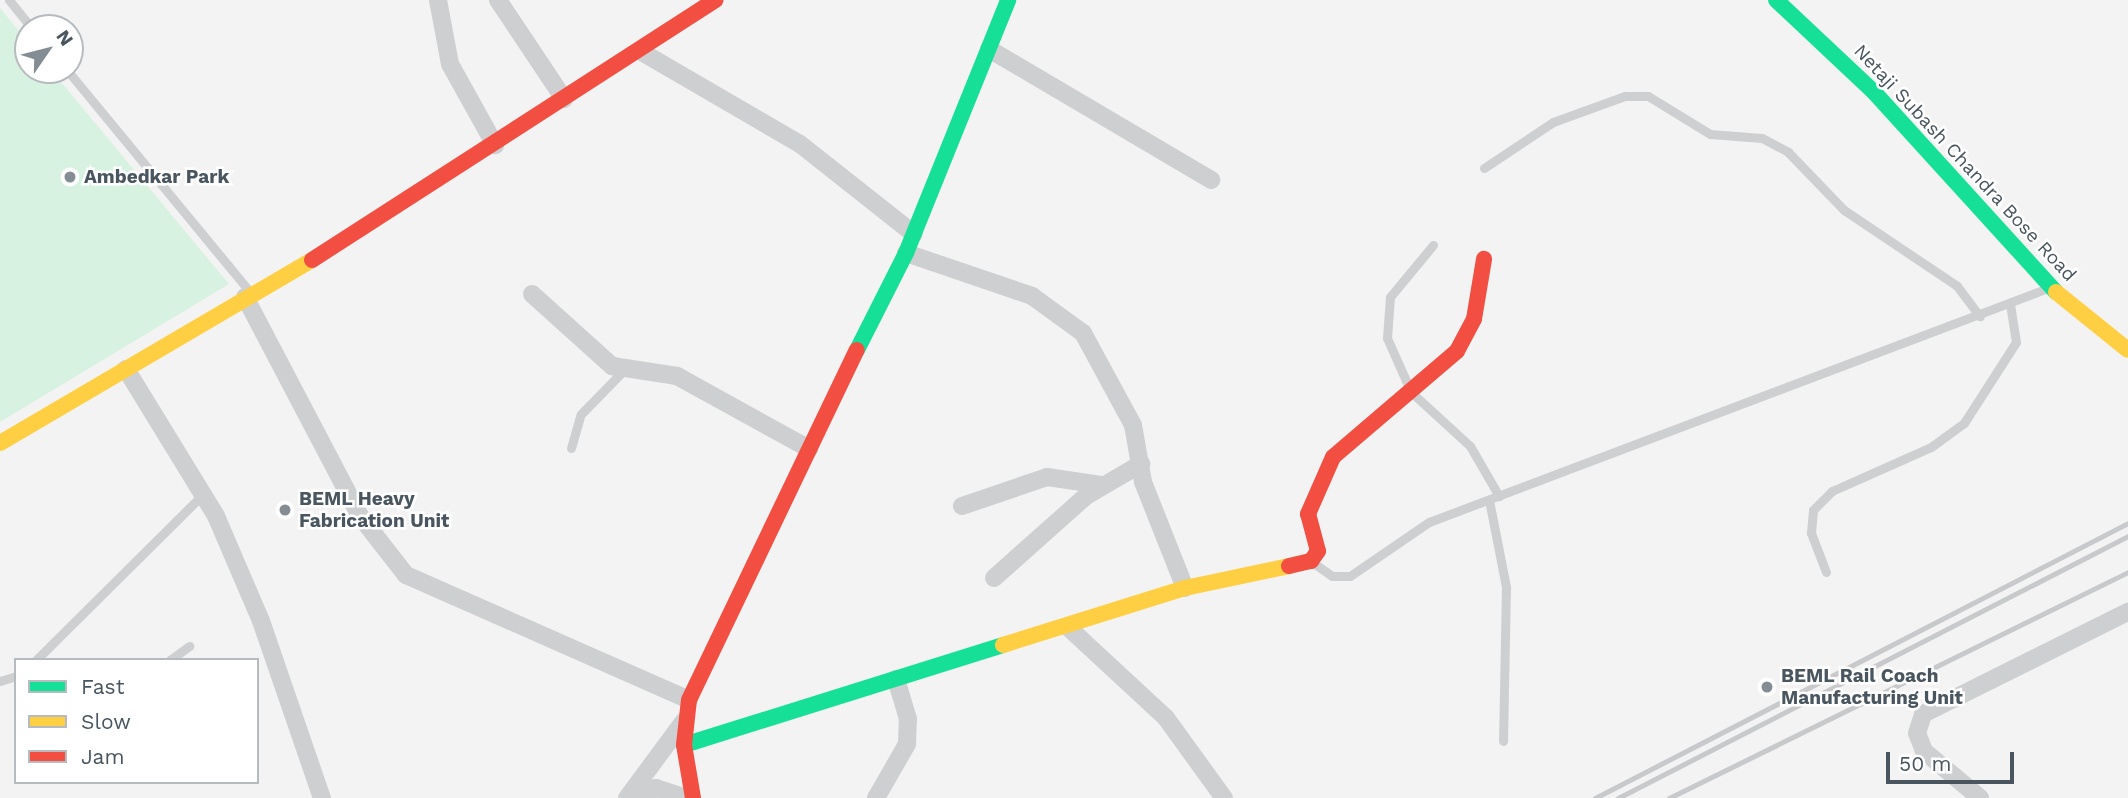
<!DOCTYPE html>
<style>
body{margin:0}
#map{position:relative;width:2128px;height:798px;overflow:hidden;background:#f3f3f3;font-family:"Work Sans",sans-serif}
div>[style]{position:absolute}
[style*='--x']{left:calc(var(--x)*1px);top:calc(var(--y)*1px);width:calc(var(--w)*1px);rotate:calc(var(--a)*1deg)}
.green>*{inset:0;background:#d8f2e1}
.lane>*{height:9px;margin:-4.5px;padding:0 4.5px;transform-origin:4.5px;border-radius:4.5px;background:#cdcfd1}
.street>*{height:18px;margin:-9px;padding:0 9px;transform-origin:9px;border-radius:9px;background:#cdcfd1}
.fast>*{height:16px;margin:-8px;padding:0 8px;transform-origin:8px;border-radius:8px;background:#16e098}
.slow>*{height:16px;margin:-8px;padding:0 8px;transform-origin:8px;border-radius:8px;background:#ffcf43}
.jam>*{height:16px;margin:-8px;padding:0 8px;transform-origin:8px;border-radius:8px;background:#f24e42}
.rail>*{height:5px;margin:-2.5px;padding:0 2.5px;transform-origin:2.5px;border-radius:2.5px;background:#c8c9cb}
.dots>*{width:19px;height:19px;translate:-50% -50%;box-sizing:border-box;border:4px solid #fff;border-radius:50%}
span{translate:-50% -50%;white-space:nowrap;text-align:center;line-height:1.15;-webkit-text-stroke:5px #fff;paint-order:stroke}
.street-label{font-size:19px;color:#495660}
.poi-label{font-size:19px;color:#495660;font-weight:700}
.left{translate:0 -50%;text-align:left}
.legend{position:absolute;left:14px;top:658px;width:245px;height:126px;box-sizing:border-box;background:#fff;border:2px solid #b6bbbf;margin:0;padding:9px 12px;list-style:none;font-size:21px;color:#495660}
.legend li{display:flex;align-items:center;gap:14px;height:35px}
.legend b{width:35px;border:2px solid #b6bbbf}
.north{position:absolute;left:14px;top:14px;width:70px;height:70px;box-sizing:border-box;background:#fff;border:2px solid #b6bbbf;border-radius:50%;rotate:55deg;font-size:19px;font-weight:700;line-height:28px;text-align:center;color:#495660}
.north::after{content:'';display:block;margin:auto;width:24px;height:32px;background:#848d93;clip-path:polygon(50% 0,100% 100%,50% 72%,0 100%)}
.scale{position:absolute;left:1886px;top:752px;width:128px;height:32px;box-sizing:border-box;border:4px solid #495660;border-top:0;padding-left:9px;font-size:21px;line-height:24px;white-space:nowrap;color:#495660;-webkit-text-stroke:5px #fff;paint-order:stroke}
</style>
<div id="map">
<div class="green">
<div style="clip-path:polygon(0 8px,28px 42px,28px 70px,51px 70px,229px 284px,0 422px)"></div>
</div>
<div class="lane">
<div style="--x:9;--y:0;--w:36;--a:51"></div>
<div style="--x:67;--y:70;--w:289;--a:50.5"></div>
<div style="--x:1484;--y:168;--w:83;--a:-33.7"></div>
<div style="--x:1553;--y:122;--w:77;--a:-19.9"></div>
<div style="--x:1625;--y:96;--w:23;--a:0"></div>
<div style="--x:1648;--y:96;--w:73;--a:31.5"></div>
<div style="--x:1710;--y:134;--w:52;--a:4.4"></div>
<div style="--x:1762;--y:138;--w:30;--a:28"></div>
<div style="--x:1788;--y:152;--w:81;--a:46"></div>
<div style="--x:1844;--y:210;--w:136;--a:33.9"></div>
<div style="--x:1957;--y:286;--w:38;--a:53"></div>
<div style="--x:1433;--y:245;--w:67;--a:129.6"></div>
<div style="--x:1390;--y:297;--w:41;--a:94.2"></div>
<div style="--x:1387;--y:338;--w:59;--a:66"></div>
<div style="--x:1411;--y:392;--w:80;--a:42.5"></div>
<div style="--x:1470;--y:446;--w:58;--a:59.9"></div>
<div style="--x:571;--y:448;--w:35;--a:-74"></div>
<div style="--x:581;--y:414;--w:63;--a:-45.6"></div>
<div style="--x:1489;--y:500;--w:89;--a:78.9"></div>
<div style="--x:1506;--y:587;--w:154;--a:91.1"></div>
<div style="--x:1312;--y:562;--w:24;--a:35"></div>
<div style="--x:1332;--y:576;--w:18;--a:0"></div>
<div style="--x:1350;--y:576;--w:96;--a:-34.4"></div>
<div style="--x:1429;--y:522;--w:662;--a:-20.71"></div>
<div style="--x:1826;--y:572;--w:42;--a:-111"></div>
<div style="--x:1811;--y:533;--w:23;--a:-85"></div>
<div style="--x:1813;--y:510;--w:27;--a:-45"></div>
<div style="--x:1832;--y:491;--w:108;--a:-24"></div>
<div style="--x:1931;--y:447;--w:41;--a:-36"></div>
<div style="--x:1964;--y:423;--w:96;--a:-57.3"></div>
<div style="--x:2016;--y:342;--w:37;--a:-99"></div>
<div style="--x:36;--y:660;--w:235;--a:-44.8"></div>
<div style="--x:170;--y:660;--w:24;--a:-36"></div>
<div style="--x:0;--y:681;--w:17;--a:-17"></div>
</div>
<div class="street">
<div style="--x:438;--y:0;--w:65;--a:79.4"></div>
<div style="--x:450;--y:64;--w:93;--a:60.9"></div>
<div style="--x:498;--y:0;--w:119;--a:56.3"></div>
<div style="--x:989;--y:49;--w:258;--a:30.5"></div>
<div style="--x:640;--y:51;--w:185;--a:30.2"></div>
<div style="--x:800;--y:144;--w:145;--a:38.3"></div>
<div style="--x:906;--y:253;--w:133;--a:18.8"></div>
<div style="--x:1032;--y:296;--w:63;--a:36"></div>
<div style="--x:1083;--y:333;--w:105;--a:61.5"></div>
<div style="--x:1133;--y:425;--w:58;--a:80"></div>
<div style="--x:1143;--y:482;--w:114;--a:68.4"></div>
<div style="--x:532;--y:294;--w:108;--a:42"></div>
<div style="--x:612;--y:366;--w:66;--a:8.7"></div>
<div style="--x:677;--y:376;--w:151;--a:28.9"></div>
<div style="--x:245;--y:297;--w:247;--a:62.3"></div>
<div style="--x:360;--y:516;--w:75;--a:52.1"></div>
<div style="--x:406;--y:575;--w:309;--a:23.8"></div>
<div style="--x:126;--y:369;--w:172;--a:58.5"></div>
<div style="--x:216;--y:516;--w:114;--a:66.8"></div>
<div style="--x:261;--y:621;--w:187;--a:71"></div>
<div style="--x:962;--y:506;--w:90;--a:-18.8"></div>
<div style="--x:1047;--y:477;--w:56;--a:8.3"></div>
<div style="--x:994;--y:578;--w:123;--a:-41.7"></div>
<div style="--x:1086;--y:496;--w:64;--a:-30.2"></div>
<div style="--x:1070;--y:629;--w:131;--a:42.8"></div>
<div style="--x:1166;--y:718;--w:99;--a:54.1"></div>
<div style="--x:627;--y:798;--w:96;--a:-53.5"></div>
<div style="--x:630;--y:798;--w:28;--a:-21"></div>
<div style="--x:656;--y:788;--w:33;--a:18"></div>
<div style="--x:876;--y:798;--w:62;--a:-60.1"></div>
<div style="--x:907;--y:744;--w:25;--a:-88"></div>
<div style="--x:908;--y:719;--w:42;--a:-106.7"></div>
<div style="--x:1980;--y:798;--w:73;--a:-140"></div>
<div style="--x:1924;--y:751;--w:19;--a:-111"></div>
<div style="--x:1917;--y:733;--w:20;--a:-72"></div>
<div style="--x:1923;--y:714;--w:229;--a:-26.5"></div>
</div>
<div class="fast">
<div style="--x:1776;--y:0;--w:133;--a:43.2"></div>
<div style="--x:1873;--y:91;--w:272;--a:47.7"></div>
<div style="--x:857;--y:350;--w:109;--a:-63.2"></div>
<div style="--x:906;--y:253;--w:273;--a:-68"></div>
<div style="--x:684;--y:745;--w:334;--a:-17.4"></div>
</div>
<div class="slow">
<div style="--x:2056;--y:292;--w:92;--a:38.9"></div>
<div style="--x:0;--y:443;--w:362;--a:-30.4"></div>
<div style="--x:1003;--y:645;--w:191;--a:-17.4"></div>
<div style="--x:1185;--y:588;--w:106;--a:-11.9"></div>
</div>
<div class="jam">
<div style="--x:312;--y:260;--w:480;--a:-32.8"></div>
<div style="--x:1289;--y:566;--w:23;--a:-13"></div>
<div style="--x:1311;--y:561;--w:12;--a:-55"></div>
<div style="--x:1318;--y:551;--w:38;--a:-105"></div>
<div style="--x:1308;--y:514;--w:62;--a:-66.3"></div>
<div style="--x:1333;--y:457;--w:163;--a:-40.5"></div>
<div style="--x:1457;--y:351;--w:36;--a:-62"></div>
<div style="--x:1474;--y:319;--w:61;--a:-80.5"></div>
<div style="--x:693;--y:798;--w:54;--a:-99.6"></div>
<div style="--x:684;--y:745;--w:45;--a:-83.7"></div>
<div style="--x:689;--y:700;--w:388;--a:-64.4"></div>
</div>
<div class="rail">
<div style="--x:1595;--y:798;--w:600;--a:-27.29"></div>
<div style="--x:1618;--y:798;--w:573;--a:-27.19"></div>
<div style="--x:1669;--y:798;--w:512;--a:-26.21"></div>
</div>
<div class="dots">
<div style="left:70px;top:177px;background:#848d93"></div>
<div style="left:285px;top:510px;background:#848d93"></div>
<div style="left:1767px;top:687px;background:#848d93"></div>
</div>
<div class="street-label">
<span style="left:1965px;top:163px;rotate:47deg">Netaji Subash Chandra Bose Road</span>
</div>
<div class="poi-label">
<span class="left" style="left:84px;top:177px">Ambedkar Park</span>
<span class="left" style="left:299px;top:510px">BEML Heavy<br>Fabrication Unit</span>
<span class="left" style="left:1781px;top:687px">BEML Rail Coach<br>Manufacturing Unit</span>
</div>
<ul class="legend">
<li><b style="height:9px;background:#16e098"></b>Fast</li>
<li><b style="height:9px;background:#ffcf43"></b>Slow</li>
<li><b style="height:9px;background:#f24e42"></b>Jam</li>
</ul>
<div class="north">N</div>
<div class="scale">50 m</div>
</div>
